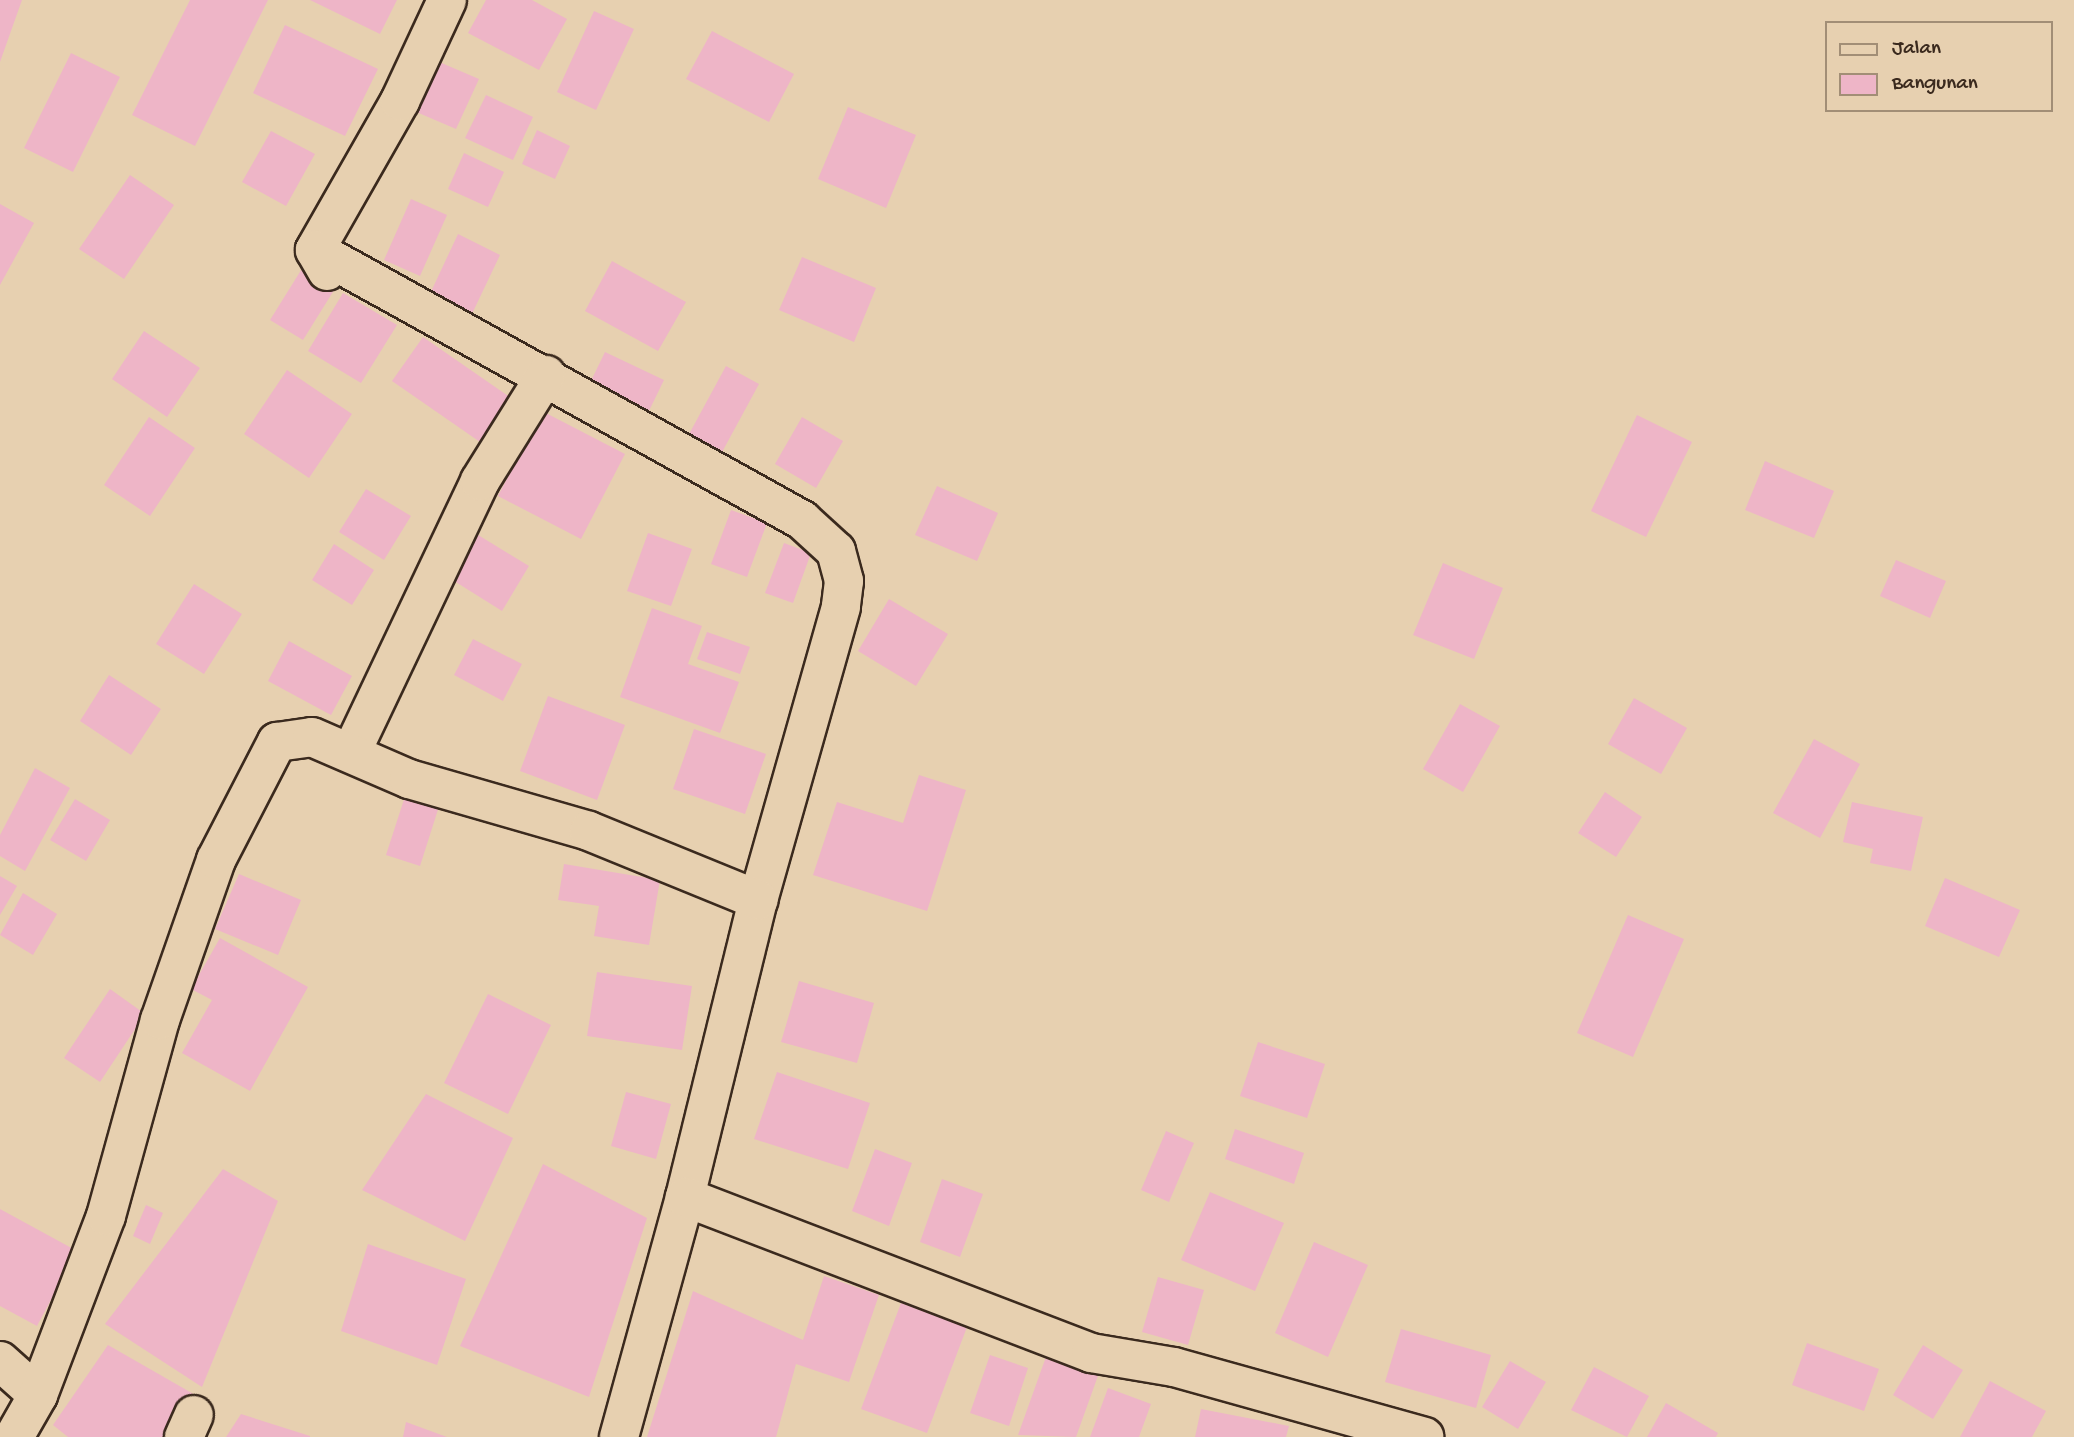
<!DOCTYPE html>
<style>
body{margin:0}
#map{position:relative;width:2074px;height:1437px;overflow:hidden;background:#e7d0b0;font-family:"Gochi Hand",sans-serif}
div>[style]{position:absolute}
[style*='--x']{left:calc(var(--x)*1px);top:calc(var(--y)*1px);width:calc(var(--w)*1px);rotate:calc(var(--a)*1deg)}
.building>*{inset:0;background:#eeb5c7}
.roads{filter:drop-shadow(2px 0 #3b2a1e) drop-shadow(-2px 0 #3b2a1e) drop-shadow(0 2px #3b2a1e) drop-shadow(0 -2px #3b2a1e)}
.minor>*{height:38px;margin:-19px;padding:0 19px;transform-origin:19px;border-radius:19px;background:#e7d0b0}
span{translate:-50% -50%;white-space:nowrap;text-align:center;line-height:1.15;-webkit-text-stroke:6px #e7d0b0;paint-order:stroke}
.legend{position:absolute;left:1825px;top:21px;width:228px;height:91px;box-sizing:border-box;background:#e7d0b0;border:2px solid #a28e76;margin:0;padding:9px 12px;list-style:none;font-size:21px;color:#3b2a1e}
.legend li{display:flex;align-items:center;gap:14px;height:35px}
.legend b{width:35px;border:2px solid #a28e76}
</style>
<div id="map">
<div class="building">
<div style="clip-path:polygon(0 0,22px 0,0 62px)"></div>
<div style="clip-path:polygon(190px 0,268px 0,195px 146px,132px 115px)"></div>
<div style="clip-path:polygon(310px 0,397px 0,380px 34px)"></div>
<div style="clip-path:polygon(486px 0,532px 0,567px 19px,539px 70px,468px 33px)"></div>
<div style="clip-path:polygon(594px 11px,634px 29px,596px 110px,557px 92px)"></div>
<div style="clip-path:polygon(285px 25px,378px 69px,345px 136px,253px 93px)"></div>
<div style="clip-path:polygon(712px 31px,794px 74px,769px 122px,686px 79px)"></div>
<div style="clip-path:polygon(71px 53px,120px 77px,73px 172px,24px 148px)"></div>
<div style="clip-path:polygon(437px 61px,479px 79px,456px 129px,414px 111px)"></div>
<div style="clip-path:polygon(486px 95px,533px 117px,513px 160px,465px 138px)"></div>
<div style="clip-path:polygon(848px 107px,916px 135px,886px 208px,818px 179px)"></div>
<div style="clip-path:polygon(537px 130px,570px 146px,555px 179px,522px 164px)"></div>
<div style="clip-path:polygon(271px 131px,315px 154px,286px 206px,242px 182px)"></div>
<div style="clip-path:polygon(464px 153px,504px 172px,488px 207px,448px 189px)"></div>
<div style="clip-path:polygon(130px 175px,174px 205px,124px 279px,79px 249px)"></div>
<div style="clip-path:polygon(411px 199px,447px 215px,420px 276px,384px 260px)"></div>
<div style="clip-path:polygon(0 204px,34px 223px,0 285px)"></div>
<div style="clip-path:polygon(458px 234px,500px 255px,470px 318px,428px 298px)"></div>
<div style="clip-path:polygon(802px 257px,876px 288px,854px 342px,779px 310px)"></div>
<div style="clip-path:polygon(612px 261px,686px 302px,658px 351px,585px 311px)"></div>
<div style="clip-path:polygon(303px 267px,336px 287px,303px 340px,270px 320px)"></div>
<div style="clip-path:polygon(343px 293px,397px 325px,361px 383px,308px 351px)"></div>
<div style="clip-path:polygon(144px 331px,200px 368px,167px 417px,112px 379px)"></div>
<div style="clip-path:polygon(423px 337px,511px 398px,480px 442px,392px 381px)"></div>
<div style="clip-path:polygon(605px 352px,664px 380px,647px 415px,588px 387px)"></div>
<div style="clip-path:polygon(726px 366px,759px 384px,721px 454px,688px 436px)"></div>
<div style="clip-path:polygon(287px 370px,352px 414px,309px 478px,244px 434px)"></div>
<div style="clip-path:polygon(542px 411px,625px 454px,581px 539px,498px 496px)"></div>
<div style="clip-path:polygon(1637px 415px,1692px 442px,1646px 537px,1591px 511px)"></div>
<div style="clip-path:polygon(149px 417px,195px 448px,150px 516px,104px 485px)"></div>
<div style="clip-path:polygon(802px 417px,843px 441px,816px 488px,775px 464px)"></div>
<div style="clip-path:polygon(1765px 461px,1834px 491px,1814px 538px,1745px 510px)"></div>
<div style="clip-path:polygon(937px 486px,998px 513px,977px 561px,915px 535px)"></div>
<div style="clip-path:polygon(366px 489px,411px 516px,384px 560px,339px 532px)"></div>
<div style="clip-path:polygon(731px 510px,767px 523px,747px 577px,711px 564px)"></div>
<div style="clip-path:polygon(470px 530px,529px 566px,502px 611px,443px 574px)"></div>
<div style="clip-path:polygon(648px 533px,692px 549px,671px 606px,627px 591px)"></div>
<div style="clip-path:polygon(784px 543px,811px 553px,793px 603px,765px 593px)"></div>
<div style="clip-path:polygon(334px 544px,374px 570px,352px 605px,312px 580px)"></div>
<div style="clip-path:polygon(1896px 560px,1946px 581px,1930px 618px,1880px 596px)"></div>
<div style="clip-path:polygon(1443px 563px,1503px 588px,1474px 659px,1413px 635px)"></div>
<div style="clip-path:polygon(194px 584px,242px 614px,204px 674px,156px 644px)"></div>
<div style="clip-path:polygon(889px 599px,948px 634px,916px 686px,858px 651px)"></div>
<div style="clip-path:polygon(652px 608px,702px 626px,688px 664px,739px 682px,720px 733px,620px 697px)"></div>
<div style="clip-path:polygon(707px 632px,750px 647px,740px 674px,697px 659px)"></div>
<div style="clip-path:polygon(473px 639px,522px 664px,503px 701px,454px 675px)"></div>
<div style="clip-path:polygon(289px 641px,352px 676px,331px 715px,268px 681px)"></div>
<div style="clip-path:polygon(109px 675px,161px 709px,131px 755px,80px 721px)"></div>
<div style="clip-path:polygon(548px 696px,625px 725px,597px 800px,520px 771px)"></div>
<div style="clip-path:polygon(1634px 698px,1687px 728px,1661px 774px,1608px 744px)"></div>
<div style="clip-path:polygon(1460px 704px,1500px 726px,1463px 792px,1423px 769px)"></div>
<div style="clip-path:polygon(694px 729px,766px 754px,745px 814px,673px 789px)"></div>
<div style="clip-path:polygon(1814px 739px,1860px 764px,1820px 838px,1773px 813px)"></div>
<div style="clip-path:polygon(35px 768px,70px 788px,25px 871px,0 856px,0 835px)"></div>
<div style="clip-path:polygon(919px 775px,966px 790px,927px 911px,813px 875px,837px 802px,903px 823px)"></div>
<div style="clip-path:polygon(408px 787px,442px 797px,420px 866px,386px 855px)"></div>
<div style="clip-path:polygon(1605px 792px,1642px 817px,1616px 857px,1578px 833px)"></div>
<div style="clip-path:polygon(75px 799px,110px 820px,86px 861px,50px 840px)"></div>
<div style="clip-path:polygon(1852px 802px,1923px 817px,1911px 871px,1870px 863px,1873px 849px,1843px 842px)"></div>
<div style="clip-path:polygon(564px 864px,660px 880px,649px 945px,594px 936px,599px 906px,558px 900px)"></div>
<div style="clip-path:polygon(239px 874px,301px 900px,278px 955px,215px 929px)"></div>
<div style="clip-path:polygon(0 876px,17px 886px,0 915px)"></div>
<div style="clip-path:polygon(1945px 878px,2020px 910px,1999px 957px,1925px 926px)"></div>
<div style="clip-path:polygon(23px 893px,57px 914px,33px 955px,0 935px)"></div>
<div style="clip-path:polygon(1628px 915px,1684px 939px,1633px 1057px,1577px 1033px)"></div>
<div style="clip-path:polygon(220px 938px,308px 987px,250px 1091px,182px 1053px,212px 1000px,191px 989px)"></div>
<div style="clip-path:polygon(597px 972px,692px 986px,682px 1050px,587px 1036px)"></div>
<div style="clip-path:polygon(799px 981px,874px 1003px,857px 1063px,781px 1042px)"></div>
<div style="clip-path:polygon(110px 989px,145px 1014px,100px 1082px,64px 1058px)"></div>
<div style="clip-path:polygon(488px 994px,551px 1025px,508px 1114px,444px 1083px)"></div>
<div style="clip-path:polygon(1258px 1042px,1325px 1064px,1307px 1118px,1240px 1096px)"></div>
<div style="clip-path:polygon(777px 1072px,870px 1103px,848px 1169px,754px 1139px)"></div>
<div style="clip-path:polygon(626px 1092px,671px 1104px,656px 1159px,611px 1146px)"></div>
<div style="clip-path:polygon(426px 1094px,513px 1138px,465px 1241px,362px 1190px)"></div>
<div style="clip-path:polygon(1235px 1129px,1304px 1153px,1294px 1184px,1225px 1159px)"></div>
<div style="clip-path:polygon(1166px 1131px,1194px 1143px,1169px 1202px,1141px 1190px)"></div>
<div style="clip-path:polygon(875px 1149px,912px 1163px,889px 1226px,852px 1211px)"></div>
<div style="clip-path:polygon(543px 1164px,647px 1218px,589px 1397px,460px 1346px)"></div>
<div style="clip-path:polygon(223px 1169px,278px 1201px,202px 1387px,105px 1324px)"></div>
<div style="clip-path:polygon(942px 1179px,983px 1194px,960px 1257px,920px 1242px)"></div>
<div style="clip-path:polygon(1210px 1192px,1284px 1223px,1255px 1291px,1181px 1260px)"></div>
<div style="clip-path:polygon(146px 1205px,163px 1213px,150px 1244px,133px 1236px)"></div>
<div style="clip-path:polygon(0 1209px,77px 1251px,37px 1326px,0 1306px)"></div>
<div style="clip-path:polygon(1314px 1242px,1368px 1265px,1328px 1357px,1275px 1333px)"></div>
<div style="clip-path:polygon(368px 1244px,466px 1279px,437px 1365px,341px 1331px)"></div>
<div style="clip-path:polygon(824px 1276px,879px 1295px,849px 1382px,796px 1364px,776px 1437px,647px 1437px,693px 1291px,803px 1340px)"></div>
<div style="clip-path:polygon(1158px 1277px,1204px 1290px,1188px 1345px,1142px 1332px)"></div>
<div style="clip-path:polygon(901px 1303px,967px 1327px,927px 1433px,861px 1409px)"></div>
<div style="clip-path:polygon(1401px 1329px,1491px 1355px,1476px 1408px,1385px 1382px)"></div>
<div style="clip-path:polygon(1807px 1343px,1879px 1369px,1864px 1411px,1792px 1385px)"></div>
<div style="clip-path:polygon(108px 1345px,197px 1396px,176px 1437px,68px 1437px,53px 1425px)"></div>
<div style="clip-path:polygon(1923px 1345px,1963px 1370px,1933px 1419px,1893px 1395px)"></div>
<div style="clip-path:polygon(1047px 1354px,1099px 1373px,1076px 1437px,1018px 1435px)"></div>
<div style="clip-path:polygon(990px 1355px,1028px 1368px,1009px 1426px,970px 1413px)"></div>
<div style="clip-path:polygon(1510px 1361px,1546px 1382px,1518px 1429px,1482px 1407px)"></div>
<div style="clip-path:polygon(1594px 1367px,1649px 1396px,1627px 1437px,1571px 1410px)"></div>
<div style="clip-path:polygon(1990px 1381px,2046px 1411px,2032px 1437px,1960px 1437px)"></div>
<div style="clip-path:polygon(1108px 1388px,1151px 1404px,1139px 1437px,1090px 1437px)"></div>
<div style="clip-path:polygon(1666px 1403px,1718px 1433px,1716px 1437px,1647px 1437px)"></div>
<div style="clip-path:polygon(1201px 1409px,1289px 1426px,1286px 1437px,1195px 1437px)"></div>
<div style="clip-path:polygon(241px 1414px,310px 1436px,310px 1437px,226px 1437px)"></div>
<div style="clip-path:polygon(406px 1422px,447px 1437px,403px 1437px)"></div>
</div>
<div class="roads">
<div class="minor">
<div style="--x:315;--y:250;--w:172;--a:-60.3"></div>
<div style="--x:400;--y:101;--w:111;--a:-65"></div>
<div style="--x:327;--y:271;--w:24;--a:-120"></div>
<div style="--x:315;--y:250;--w:557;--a:29"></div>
<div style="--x:802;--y:520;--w:46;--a:42.4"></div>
<div style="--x:836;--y:551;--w:31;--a:75"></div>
<div style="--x:844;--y:581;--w:26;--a:97"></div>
<div style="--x:841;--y:607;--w:305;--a:105.8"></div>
<div style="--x:758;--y:900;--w:306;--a:103.8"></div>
<div style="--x:351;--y:753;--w:301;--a:-64.6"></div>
<div style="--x:480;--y:481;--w:125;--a:-58.1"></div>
<div style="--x:0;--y:1361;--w:51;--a:41.8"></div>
<div style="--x:38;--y:1395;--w:48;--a:119.7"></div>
<div style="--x:38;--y:1395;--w:191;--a:-69.2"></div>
<div style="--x:106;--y:1216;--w:203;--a:-74.6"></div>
<div style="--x:160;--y:1020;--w:170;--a:-70.7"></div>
<div style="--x:216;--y:860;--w:133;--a:-62.7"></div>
<div style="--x:277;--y:742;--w:35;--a:-8"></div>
<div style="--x:312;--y:737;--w:106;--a:23.4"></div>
<div style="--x:409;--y:779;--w:187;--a:16.1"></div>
<div style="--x:589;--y:831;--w:183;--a:22.2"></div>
<div style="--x:184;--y:1437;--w:24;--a:-66"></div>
<div style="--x:619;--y:1437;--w:249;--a:-74.6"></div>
<div style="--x:685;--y:1197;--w:435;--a:21"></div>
<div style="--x:1091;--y:1353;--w:84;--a:9.6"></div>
<div style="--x:1174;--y:1367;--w:260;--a:15.6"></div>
</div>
</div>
<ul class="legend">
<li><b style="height:9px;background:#e7d0b0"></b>Jalan</li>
<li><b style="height:19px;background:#eeb5c7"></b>Bangunan</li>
</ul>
</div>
